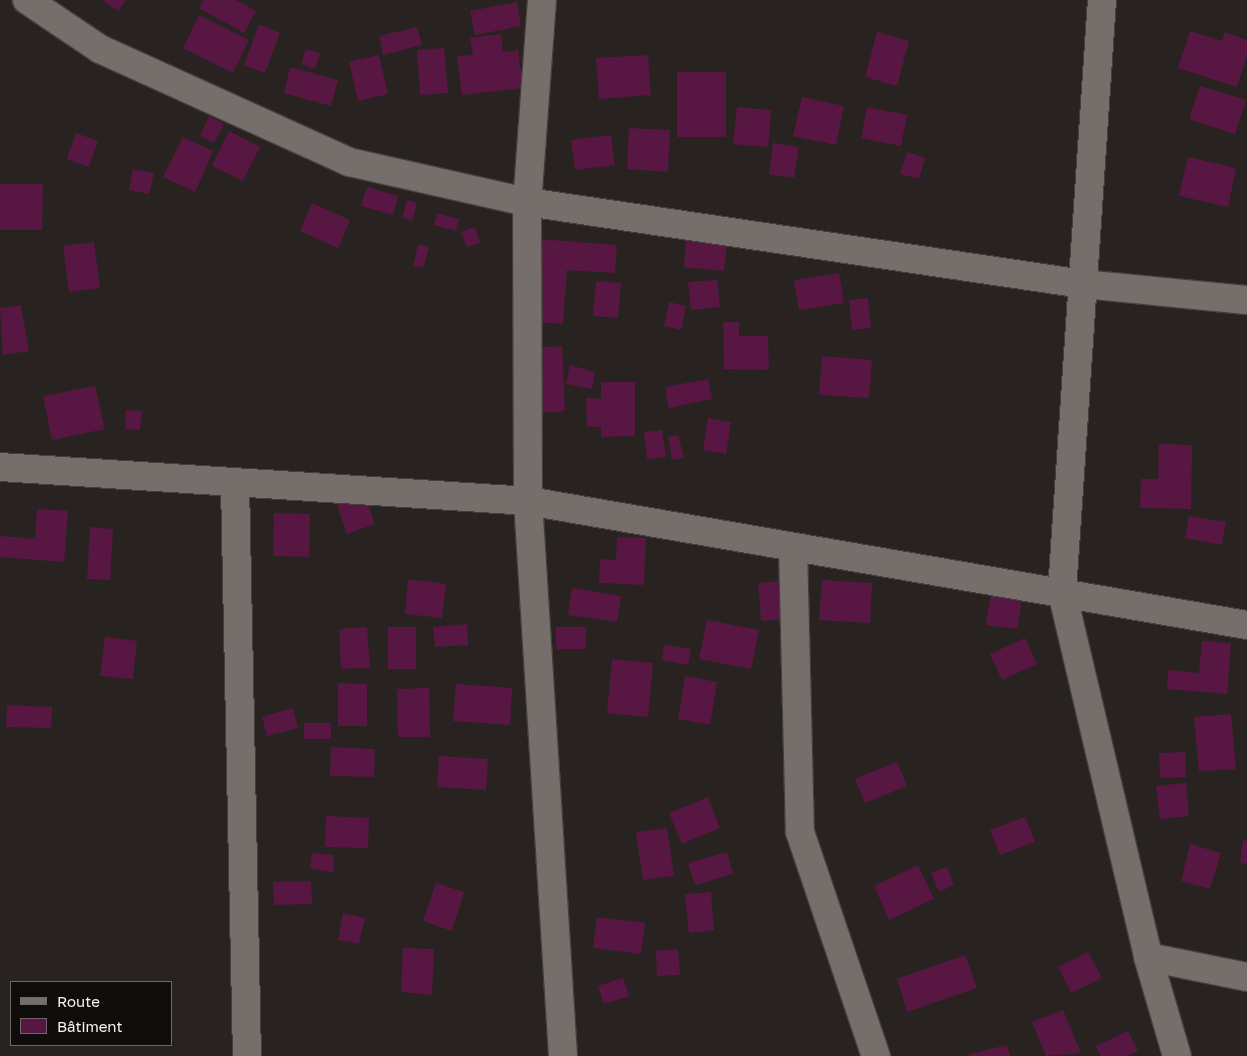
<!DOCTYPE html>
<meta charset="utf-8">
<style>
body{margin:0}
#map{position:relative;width:1247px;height:1056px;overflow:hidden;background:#282320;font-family:"Golos Text",sans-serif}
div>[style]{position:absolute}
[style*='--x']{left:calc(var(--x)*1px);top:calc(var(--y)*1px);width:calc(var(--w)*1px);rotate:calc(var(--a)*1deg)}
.building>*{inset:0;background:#581742}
.roads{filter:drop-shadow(1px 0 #443f3d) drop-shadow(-1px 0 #443f3d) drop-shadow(0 1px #443f3d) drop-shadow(0 -1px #443f3d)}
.minor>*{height:28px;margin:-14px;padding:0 14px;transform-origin:14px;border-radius:14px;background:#756e6b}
.tertiary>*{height:28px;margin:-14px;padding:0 14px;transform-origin:14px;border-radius:14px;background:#756e6b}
span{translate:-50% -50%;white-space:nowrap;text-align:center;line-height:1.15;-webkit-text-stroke:4px #0f0d0c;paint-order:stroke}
.legend{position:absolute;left:10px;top:981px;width:162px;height:65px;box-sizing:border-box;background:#0f0d0c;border:1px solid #6c6968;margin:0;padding:6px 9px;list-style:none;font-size:15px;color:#f7f3f1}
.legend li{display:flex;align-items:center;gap:10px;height:25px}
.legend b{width:25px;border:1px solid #6c6968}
</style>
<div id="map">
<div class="building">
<div style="clip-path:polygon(103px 0,126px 0,118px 11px)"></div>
<div style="clip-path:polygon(204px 0,236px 0,256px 11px,244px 33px,199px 8px)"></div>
<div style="clip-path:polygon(517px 2px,521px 26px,475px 35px,470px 11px)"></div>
<div style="clip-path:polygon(199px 15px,249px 40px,233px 73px,183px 48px)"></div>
<div style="clip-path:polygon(259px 24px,280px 33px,265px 73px,244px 65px)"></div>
<div style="clip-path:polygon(417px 27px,422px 45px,383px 55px,379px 36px)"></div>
<div style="clip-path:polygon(1190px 31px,1222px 41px,1225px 32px,1247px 40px,1247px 56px,1237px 87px,1178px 68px)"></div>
<div style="clip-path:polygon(877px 32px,909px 41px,897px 86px,865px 77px)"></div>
<div style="clip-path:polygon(501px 34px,503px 52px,518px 50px,523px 88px,462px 95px,457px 56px,473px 55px,470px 38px)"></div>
<div style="clip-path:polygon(444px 48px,448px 93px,420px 95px,417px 50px)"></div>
<div style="clip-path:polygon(306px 49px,320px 53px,315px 69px,301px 64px)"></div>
<div style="clip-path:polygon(379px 55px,388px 94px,358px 101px,349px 62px)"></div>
<div style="clip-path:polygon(648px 55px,651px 95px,599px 99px,596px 58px)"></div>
<div style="clip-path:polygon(290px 67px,338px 80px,331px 106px,284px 93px)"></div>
<div style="clip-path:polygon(677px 72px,726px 72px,726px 137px,677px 137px)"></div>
<div style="clip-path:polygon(1200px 86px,1246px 100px,1235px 134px,1189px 119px)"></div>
<div style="clip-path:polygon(802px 97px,844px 106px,836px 145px,793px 136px)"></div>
<div style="clip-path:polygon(737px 107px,771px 110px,768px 147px,733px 144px)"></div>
<div style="clip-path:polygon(867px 107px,907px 115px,901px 146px,861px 138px)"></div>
<div style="clip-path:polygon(209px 116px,224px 124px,214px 143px,200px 136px)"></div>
<div style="clip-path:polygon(629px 128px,670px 130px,668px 172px,627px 169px)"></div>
<div style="clip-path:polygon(229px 131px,260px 147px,243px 181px,212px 166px)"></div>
<div style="clip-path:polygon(76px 133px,98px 141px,89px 167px,67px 159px)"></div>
<div style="clip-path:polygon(611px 135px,615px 165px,575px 170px,571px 140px)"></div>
<div style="clip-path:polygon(183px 137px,213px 151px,195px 192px,163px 177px)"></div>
<div style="clip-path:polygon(773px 143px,799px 147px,794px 178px,769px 174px)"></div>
<div style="clip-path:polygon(907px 152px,925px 158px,919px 179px,900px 174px)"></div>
<div style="clip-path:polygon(1188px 157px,1236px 168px,1228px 207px,1179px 196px)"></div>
<div style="clip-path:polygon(133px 169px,154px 173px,149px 194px,129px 190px)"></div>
<div style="clip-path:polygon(0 184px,43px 184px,42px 230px,0 230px)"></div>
<div style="clip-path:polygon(367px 187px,398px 196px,393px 215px,361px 206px)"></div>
<div style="clip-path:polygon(407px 200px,417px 203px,412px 221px,402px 218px)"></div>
<div style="clip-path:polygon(312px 203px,350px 220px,338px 248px,300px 231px)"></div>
<div style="clip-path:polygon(437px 213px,459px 219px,456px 231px,434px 225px)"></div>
<div style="clip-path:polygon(475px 227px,480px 243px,467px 247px,461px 232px)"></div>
<div style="clip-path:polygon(686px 237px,727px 241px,724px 271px,684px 267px)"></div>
<div style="clip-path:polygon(538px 239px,617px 245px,615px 273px,567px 270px,563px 324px,533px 322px)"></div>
<div style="clip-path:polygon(94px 242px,100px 288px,69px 292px,63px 246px)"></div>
<div style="clip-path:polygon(418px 244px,429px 247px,423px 268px,413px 266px)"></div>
<div style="clip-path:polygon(839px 273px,844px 303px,799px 310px,794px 280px)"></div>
<div style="clip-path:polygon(717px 280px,720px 307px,691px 310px,688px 282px)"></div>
<div style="clip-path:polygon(596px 281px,621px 283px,618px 318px,593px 316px)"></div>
<div style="clip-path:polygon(868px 298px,871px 328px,852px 330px,849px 300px)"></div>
<div style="clip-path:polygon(669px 302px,686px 306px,681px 330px,664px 326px)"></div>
<div style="clip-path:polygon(21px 305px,29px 351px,3px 355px,0 308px)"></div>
<div style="clip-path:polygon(723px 322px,739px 322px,739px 336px,768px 336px,769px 370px,724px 369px)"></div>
<div style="clip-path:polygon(562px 346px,565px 411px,539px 413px,536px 348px)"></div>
<div style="clip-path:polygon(822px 356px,872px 360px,869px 398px,819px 395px)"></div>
<div style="clip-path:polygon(570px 365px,595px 372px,592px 389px,566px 384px)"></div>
<div style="clip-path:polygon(708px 379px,712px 399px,669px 408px,665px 387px)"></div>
<div style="clip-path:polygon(601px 382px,635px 382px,635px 436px,601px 437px,601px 427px,587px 427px,586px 398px,601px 399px)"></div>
<div style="clip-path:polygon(95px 386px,105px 429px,52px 440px,43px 396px)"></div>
<div style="clip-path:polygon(126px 410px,142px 411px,140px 430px,125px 429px)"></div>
<div style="clip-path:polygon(708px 418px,731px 422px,726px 454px,703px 450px)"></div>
<div style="clip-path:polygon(662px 430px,666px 457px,647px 459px,644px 432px)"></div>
<div style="clip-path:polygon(678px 435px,684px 458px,672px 460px,668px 437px)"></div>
<div style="clip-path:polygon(1159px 444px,1192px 445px,1191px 509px,1140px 508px,1141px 479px,1158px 479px)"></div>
<div style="clip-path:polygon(365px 496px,375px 524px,347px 534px,337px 505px)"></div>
<div style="clip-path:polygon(37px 509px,68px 511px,64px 562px,0 557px,0 536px,35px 539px)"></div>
<div style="clip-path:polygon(274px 513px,310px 514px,309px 557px,273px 556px)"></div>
<div style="clip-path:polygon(1189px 516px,1226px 522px,1222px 545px,1185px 538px)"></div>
<div style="clip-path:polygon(90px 527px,113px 529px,110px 580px,87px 579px)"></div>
<div style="clip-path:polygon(617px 537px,646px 538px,644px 585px,599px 583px,600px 559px,616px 560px)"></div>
<div style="clip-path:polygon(408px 579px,446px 584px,442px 618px,405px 614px)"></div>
<div style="clip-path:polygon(822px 580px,872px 583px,870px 623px,819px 620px)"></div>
<div style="clip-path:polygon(781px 581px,784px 619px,761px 621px,758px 583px)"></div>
<div style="clip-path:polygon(992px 587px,1023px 593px,1017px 629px,986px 625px)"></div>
<div style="clip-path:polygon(572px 588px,621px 596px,617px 622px,568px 615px)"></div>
<div style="clip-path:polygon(707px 620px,759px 630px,751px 669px,699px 659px)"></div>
<div style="clip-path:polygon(467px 624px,468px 645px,435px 647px,433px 627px)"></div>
<div style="clip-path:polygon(367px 627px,370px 668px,341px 669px,339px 629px)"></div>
<div style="clip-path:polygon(388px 627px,416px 627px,416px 669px,388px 669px)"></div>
<div style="clip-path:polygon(556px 627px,586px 627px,586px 649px,556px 649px)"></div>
<div style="clip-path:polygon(105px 637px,137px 641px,133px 679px,100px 676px)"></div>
<div style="clip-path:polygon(1025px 638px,1037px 664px,1002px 680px,990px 654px)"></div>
<div style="clip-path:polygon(1202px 641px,1231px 643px,1227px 694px,1167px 689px,1168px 670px,1199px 673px)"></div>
<div style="clip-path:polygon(664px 645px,691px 649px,688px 665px,662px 660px)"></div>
<div style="clip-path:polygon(612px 659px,653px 663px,648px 717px,607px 713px)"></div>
<div style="clip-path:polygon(685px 676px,717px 682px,710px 725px,678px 719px)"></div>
<div style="clip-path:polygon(338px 683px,367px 684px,367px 726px,338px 726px)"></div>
<div style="clip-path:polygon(456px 684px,512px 688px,510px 725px,453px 721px)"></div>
<div style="clip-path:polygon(429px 688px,430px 737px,398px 737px,397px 689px)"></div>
<div style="clip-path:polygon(7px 705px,52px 707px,51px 728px,6px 727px)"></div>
<div style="clip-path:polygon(293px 708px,298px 728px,267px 736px,262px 717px)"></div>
<div style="clip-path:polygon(1231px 714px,1236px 769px,1199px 771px,1194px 717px)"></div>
<div style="clip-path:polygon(304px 723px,331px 723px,331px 739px,304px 739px)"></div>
<div style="clip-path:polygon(331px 747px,375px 749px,374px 777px,330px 776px)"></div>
<div style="clip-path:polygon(1185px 752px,1186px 777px,1160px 778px,1159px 753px)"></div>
<div style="clip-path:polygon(439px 756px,488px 759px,486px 790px,437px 787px)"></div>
<div style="clip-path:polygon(897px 762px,907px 786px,865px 803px,855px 779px)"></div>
<div style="clip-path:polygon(1186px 783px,1189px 816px,1160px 819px,1156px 786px)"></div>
<div style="clip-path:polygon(708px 797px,720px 828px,682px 844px,669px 813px)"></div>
<div style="clip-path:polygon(326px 816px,369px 818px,368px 848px,325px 847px)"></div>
<div style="clip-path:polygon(1025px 817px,1035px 842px,1000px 855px,990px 830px)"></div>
<div style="clip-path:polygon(667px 828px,674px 876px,643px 880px,636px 832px)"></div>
<div style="clip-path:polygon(1243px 840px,1247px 841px,1247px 864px,1240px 863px)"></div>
<div style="clip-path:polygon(1190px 844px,1221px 853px,1210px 889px,1181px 881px)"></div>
<div style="clip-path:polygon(727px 852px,733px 874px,695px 885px,688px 863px)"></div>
<div style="clip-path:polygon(312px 853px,334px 855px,333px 872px,310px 869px)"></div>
<div style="clip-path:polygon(918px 865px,934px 899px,889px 920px,874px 886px)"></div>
<div style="clip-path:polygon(947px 867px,954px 885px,939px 892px,931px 873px)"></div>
<div style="clip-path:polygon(311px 881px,312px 904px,274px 905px,273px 882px)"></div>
<div style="clip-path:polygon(436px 883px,464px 892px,452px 931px,423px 921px)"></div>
<div style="clip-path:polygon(711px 892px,714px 930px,689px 933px,685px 894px)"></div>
<div style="clip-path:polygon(343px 913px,365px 918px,359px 944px,338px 940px)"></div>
<div style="clip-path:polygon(597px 917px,645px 923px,641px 954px,593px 948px)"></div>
<div style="clip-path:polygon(403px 948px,434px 949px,432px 995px,401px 992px)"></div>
<div style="clip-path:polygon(678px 949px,680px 975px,657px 976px,656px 951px)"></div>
<div style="clip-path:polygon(1088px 952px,1102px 978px,1071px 993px,1058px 967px)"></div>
<div style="clip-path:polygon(965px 955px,977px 988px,907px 1012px,897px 979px)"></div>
<div style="clip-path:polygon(623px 978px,629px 996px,604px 1004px,598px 986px)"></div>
<div style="clip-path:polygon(1063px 1010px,1081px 1053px,1046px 1056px,1032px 1022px)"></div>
<div style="clip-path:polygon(1128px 1031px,1138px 1051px,1127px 1056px,1101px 1056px,1096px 1046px)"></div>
<div style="clip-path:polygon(1007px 1045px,1010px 1056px,967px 1056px,967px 1055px)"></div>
</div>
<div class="roads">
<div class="minor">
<div style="--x:542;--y:0;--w:203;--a:94.2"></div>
<div style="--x:527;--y:202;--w:299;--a:89.8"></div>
<div style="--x:528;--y:501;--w:556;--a:86.39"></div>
<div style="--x:1102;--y:0;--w:593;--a:93.87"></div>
<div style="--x:1062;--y:592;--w:375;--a:76.7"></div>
<div style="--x:1148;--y:957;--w:103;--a:73.7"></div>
<div style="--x:0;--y:467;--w:529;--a:3.68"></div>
<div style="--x:528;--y:501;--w:730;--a:9.79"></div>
<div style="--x:235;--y:484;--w:571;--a:88.8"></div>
<div style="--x:793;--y:548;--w:284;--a:88.6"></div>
<div style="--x:800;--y:832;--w:237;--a:71.3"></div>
<div style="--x:1148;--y:957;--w:101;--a:11.4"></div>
</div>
<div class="tertiary">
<div style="--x:27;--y:0;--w:88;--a:33.9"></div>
<div style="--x:100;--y:49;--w:273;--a:24.4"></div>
<div style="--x:349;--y:162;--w:182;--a:12.7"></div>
<div style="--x:527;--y:202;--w:562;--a:8.39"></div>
<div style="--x:1083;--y:284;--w:165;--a:5.6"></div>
</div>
</div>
<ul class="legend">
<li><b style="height:6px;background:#756e6b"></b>Route</li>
<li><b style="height:14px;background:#581742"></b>Bâtiment</li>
</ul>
</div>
